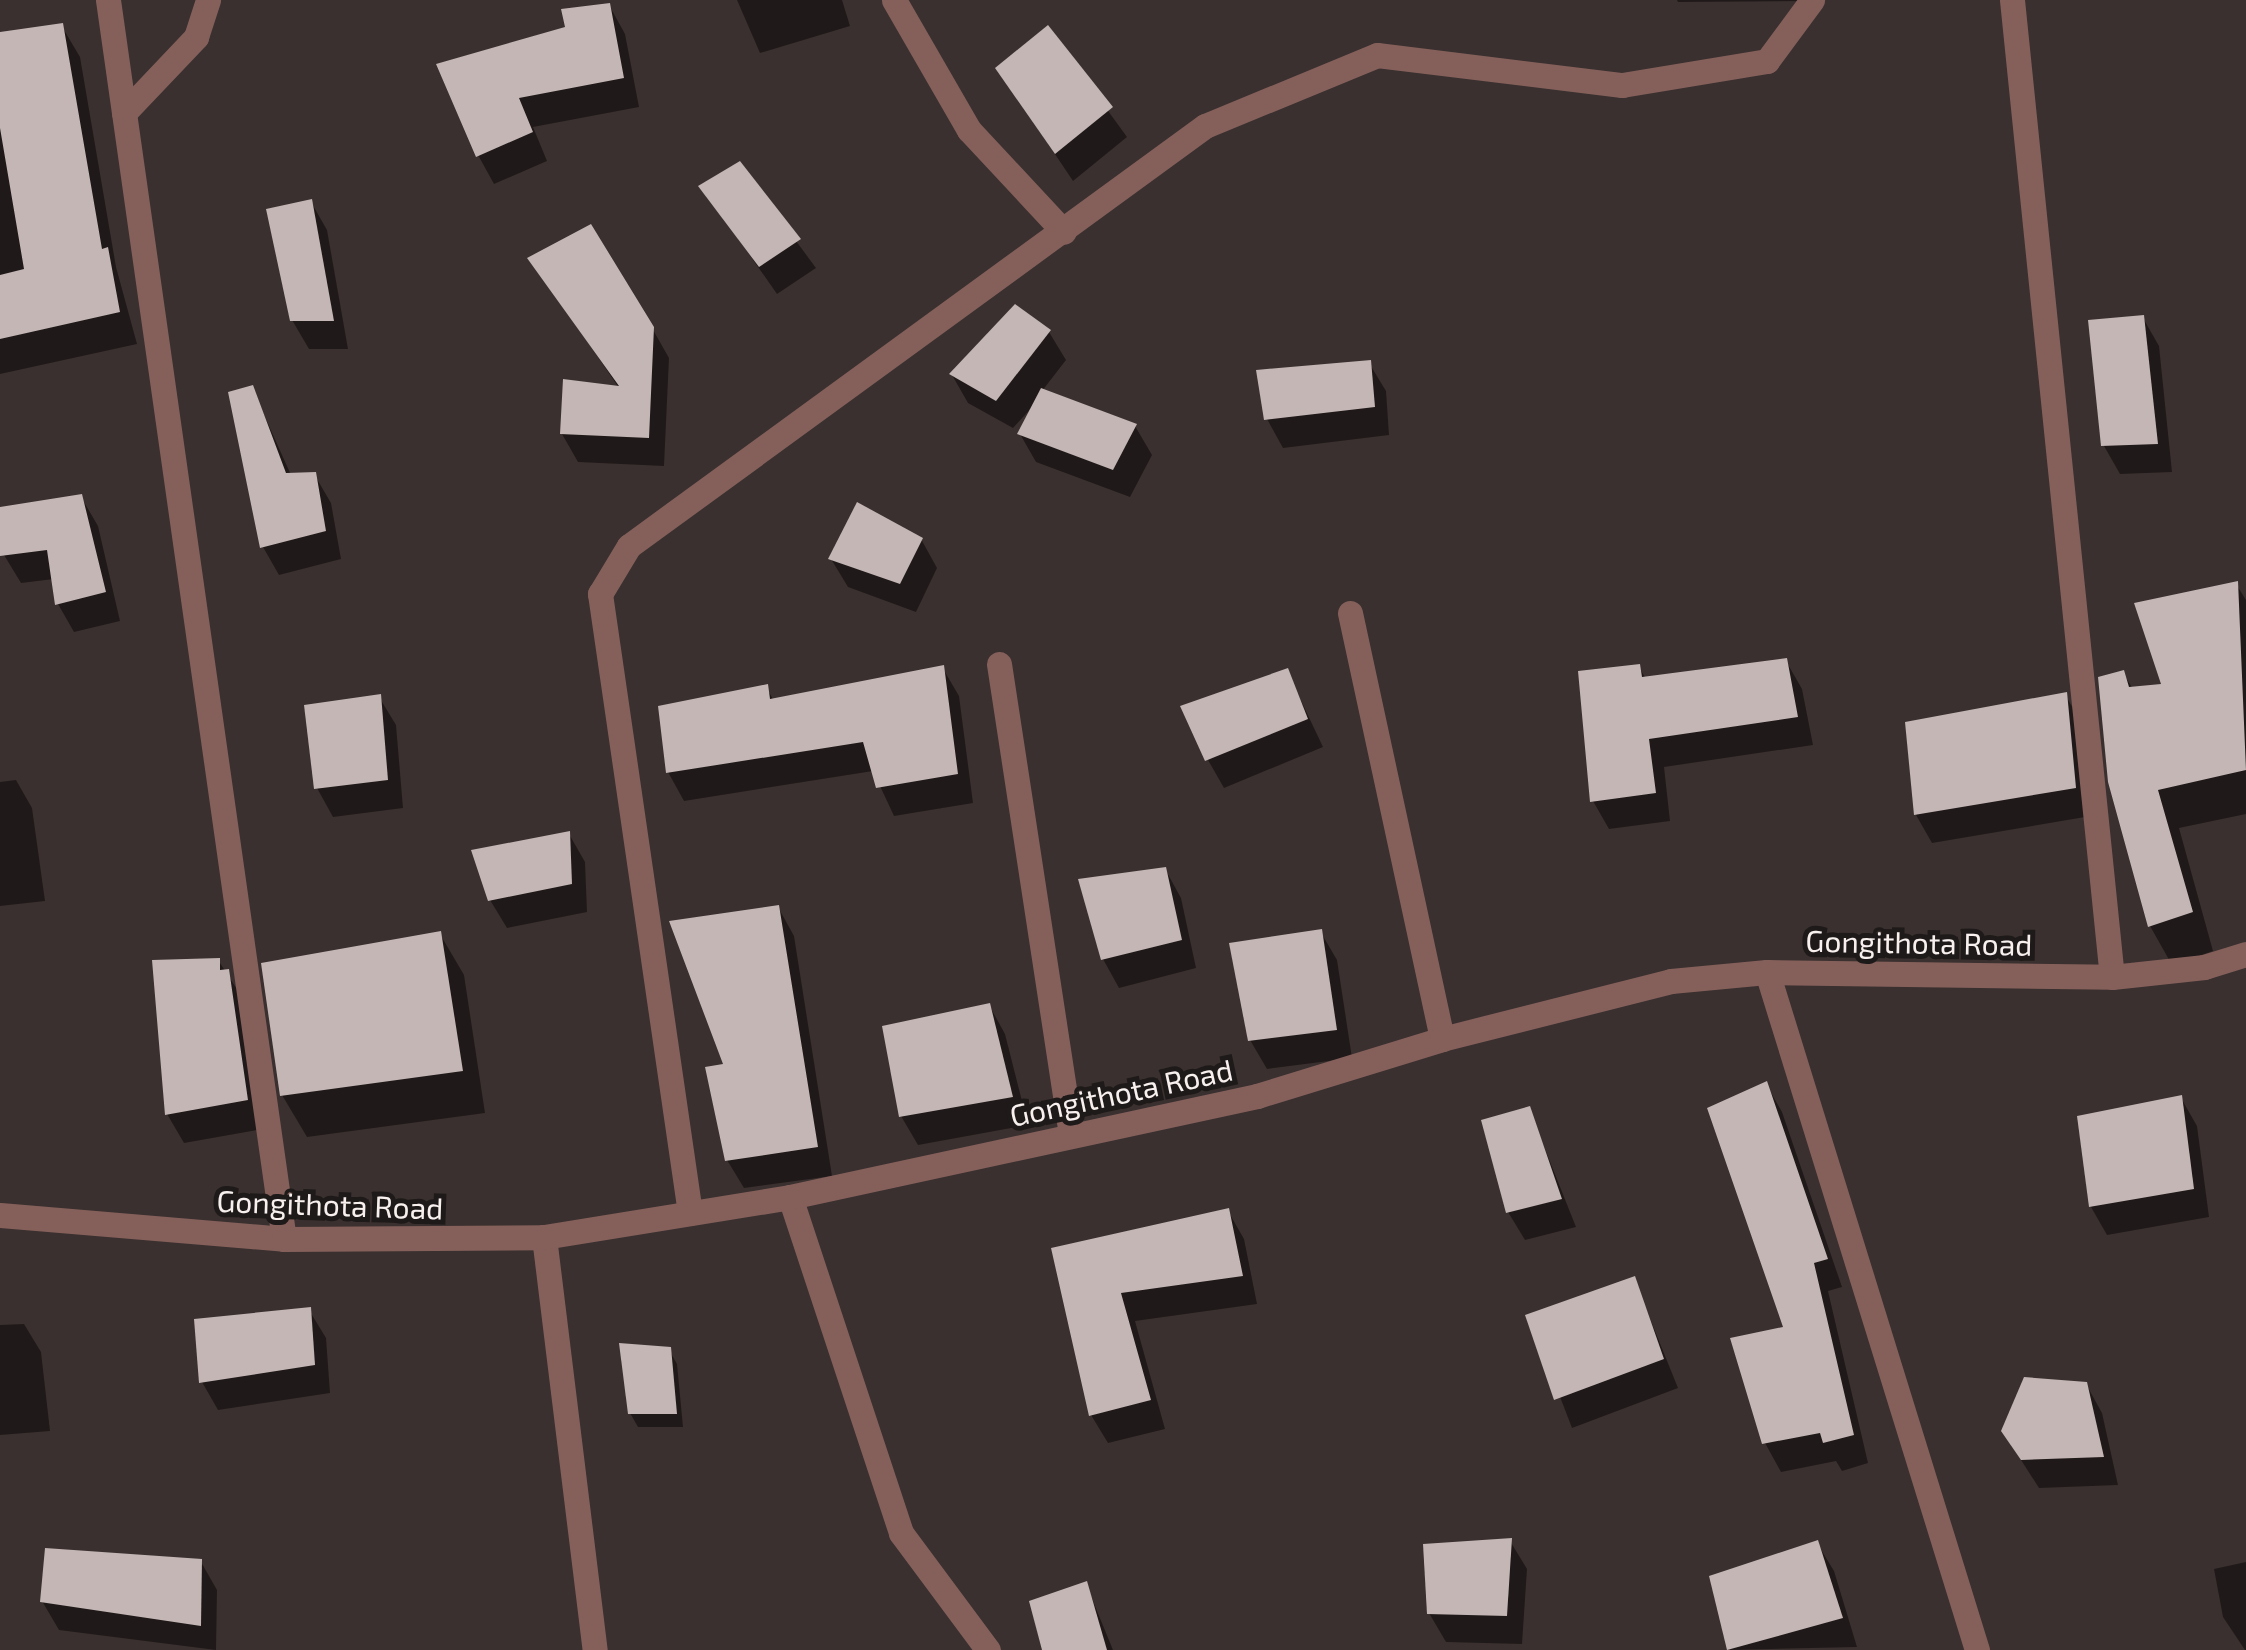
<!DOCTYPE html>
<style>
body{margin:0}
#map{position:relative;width:2246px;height:1650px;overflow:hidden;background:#3a302f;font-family:"Exo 2",sans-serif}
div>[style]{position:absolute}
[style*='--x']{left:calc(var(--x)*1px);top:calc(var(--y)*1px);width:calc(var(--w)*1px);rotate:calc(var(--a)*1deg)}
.shadow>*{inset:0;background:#0007}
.building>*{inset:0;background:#c3b6b4}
.minor>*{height:25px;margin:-12.5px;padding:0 12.5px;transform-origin:12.5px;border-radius:12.5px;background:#85605b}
.tertiary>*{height:25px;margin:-12.5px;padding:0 12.5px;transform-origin:12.5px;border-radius:12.5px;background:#85605b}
span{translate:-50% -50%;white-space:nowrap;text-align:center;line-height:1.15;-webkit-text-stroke:10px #1e1a19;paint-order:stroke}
.street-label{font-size:30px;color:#f7f0ef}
</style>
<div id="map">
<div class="shadow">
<div style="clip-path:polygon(737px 0,842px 0,850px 26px,760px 53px)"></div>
<div style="clip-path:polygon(1677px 0,1812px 0,1812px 1px,1678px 2px)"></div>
<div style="clip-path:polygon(609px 5px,625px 34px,639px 107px,533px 127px,547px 161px,494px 184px,478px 155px,567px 29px)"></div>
<div style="clip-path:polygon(61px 25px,80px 57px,116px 267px,137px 344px,0 374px,0 35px)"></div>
<div style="clip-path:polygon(1048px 28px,1127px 137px,1073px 181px,998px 69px)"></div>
<div style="clip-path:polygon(739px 164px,816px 268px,777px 294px,702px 187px)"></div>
<div style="clip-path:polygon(311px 202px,327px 230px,348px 349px,309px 349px,292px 320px)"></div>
<div style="clip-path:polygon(531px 259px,652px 328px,669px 358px,664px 466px,578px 462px,562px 434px,619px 388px)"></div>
<div style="clip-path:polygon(2143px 318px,2159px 346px,2172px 472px,2120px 474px,2104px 446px)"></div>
<div style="clip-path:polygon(1049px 332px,1066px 360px,1042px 391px,1135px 426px,1152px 455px,1130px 497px,1036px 462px,1020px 434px,1036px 403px,1013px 428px,968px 403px,952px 375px)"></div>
<div style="clip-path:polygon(1369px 363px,1386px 391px,1389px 435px,1283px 448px,1267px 419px)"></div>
<div style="clip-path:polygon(252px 388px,291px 475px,314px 474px,331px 503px,341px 559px,279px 575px,263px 547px)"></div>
<div style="clip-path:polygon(81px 497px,98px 526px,120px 621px,74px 632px,58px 604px,54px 579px,21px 583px,4px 555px,0 509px)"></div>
<div style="clip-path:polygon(921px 539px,937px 568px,916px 612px,848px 587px,831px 559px)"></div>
<div style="clip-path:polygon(2236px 584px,2246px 600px,2246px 814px,2179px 828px,2213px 951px,2172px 965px,2150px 926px,2111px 782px,2123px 673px,2133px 689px,2164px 686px)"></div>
<div style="clip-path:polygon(1786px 661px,1802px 689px,1813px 745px,1664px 767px,1670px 821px,1609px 829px,1593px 801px,1639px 667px,1646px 679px)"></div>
<div style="clip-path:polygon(942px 667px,959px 696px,973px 803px,894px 816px,873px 771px,684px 801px,668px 772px,766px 687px,774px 701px)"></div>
<div style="clip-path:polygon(1287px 671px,1323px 747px,1224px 788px,1208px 760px)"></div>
<div style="clip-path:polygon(2065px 695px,2082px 723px,2091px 816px,1932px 843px,1916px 815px)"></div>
<div style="clip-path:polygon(379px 697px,396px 725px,403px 808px,333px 817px,317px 788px)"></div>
<div style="clip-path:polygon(16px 780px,32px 808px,45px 901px,0 906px,0 782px)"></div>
<div style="clip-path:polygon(569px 834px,585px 862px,587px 912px,507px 928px,490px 900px)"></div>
<div style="clip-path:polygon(1165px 869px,1181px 898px,1196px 968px,1119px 988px,1103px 959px)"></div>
<div style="clip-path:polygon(778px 907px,794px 936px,832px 1176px,744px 1188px,727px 1160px)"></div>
<div style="clip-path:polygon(1320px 931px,1337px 960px,1352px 1058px,1267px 1069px,1250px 1040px)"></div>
<div style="clip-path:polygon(440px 934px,464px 975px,485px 1113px,307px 1137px,282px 1095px)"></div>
<div style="clip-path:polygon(218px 960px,244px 1000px,263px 1129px,184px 1143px,167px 1114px)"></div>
<div style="clip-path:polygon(989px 1005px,1005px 1034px,1028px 1125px,918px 1145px,901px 1116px)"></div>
<div style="clip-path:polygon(1766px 1084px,1782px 1112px,1842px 1287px,1828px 1291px,1868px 1463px,1842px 1471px,1836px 1461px,1781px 1472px,1765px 1443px,1786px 1329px)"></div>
<div style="clip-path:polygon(2181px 1098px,2197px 1126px,2209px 1217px,2107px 1235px,2091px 1207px)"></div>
<div style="clip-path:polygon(1529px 1109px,1576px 1227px,1525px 1240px,1508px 1212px)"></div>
<div style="clip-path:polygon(1228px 1211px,1244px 1239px,1257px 1304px,1135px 1321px,1165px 1429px,1108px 1443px,1091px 1415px,1054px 1250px)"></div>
<div style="clip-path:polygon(1634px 1279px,1678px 1388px,1572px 1428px,1529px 1316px)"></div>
<div style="clip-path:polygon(309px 1310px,326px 1338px,330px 1393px,218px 1410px,202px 1382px)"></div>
<div style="clip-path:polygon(24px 1324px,41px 1352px,50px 1431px,0 1435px,0 1325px)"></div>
<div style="clip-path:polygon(669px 1350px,677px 1364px,683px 1427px,638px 1427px,630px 1413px)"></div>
<div style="clip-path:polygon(2086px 1384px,2102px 1413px,2118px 1485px,2039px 1488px,2021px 1460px)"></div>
<div style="clip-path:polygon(1510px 1541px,1527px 1569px,1522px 1644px,1446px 1642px,1429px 1613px)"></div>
<div style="clip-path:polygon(1817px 1543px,1834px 1571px,1857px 1647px,1730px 1650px,1712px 1578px)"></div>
<div style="clip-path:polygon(201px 1562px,217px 1590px,216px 1650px,59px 1630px,42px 1601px)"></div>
<div style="clip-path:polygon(2246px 1562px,2246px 1650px,2245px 1650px,2223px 1617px,2214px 1569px)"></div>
<div style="clip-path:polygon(1086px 1584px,1113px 1650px,1044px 1650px)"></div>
</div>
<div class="building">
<div style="clip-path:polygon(610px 3px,624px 78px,519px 98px,533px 132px,476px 157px,436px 64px,565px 27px,561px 9px)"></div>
<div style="clip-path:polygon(63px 23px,102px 249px,108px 247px,120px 312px,0 339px,0 275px,24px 269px,0 128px,0 32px)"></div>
<div style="clip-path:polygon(1048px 25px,1113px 107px,1055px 154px,995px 68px)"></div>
<div style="clip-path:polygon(740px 161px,801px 239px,759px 267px,698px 186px)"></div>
<div style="clip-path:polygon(312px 199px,334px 321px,290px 321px,266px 209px)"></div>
<div style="clip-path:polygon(591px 224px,654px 327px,649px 438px,560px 434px,563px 379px,619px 386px,527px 258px)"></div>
<div style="clip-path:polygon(1015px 304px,1051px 330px,996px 401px,949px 374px)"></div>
<div style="clip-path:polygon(2144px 315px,2158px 444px,2101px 446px,2088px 320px)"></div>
<div style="clip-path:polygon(1371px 360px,1375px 407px,1264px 420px,1256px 370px)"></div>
<div style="clip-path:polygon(253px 385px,286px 473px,316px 472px,326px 531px,260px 548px,228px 392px)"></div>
<div style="clip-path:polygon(1041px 388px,1137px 424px,1113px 470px,1017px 434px)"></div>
<div style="clip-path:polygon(82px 494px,106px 592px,55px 605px,47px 550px,0 556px,0 507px)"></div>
<div style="clip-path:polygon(857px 502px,923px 538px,900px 584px,828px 559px)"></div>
<div style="clip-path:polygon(2238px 581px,2246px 770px,2158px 790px,2193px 912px,2148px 927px,2108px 782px,2098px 677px,2124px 670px,2129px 687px,2161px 684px,2134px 603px)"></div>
<div style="clip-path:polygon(1787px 658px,1798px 717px,1649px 739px,1656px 793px,1590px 802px,1578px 671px,1640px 664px,1642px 677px)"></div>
<div style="clip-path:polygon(944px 665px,958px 774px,876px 788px,863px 742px,666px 773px,658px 706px,768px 684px,770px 699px)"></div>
<div style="clip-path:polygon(1288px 668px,1308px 719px,1205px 761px,1180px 706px)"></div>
<div style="clip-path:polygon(2067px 692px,2076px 788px,1914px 815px,1905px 722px)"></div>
<div style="clip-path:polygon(381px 694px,388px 780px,314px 789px,304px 705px)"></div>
<div style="clip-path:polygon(570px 831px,572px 884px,488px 901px,471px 850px)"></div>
<div style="clip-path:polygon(1166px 867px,1182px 940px,1101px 960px,1078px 879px)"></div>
<div style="clip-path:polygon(779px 905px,818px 1147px,725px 1161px,705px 1067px,723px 1064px,669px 921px)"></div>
<div style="clip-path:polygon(1322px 929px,1337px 1030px,1248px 1041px,1229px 943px)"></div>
<div style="clip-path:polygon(441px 931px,463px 1071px,280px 1096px,261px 963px)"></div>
<div style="clip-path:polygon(220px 958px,220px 970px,229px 969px,248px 1100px,165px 1115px,152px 960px)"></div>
<div style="clip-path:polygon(990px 1003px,1013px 1097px,899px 1117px,882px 1026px)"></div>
<div style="clip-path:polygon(1767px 1081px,1828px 1259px,1814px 1263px,1854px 1435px,1823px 1443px,1820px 1433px,1762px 1444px,1730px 1338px,1783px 1327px,1707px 1108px)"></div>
<div style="clip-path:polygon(2182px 1095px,2194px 1189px,2089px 1207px,2077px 1116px)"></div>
<div style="clip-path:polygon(1530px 1106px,1562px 1199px,1506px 1213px,1481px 1120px)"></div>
<div style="clip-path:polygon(1229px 1208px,1243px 1276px,1121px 1293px,1151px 1400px,1089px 1416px,1051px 1248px)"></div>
<div style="clip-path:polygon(1635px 1276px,1664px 1359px,1554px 1400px,1525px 1315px)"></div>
<div style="clip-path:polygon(311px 1307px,315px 1365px,199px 1383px,194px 1319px)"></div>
<div style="clip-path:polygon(619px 1343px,671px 1347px,677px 1414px,628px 1414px)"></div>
<div style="clip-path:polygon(2024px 1377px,2087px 1382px,2104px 1457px,2021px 1460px,2001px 1431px)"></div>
<div style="clip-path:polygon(1512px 1538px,1507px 1616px,1427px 1614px,1423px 1544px)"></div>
<div style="clip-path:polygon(1818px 1540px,1843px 1618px,1727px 1650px,1709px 1576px)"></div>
<div style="clip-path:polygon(45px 1548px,202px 1559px,201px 1626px,40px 1602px)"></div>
<div style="clip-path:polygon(1087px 1581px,1107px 1650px,1042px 1650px,1029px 1601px)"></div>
</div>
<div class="minor">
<div style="--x:108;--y:0;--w:1251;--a:81.92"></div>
<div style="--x:894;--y:0;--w:150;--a:60"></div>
<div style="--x:969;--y:130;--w:139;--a:47"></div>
<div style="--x:2012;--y:0;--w:982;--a:84.16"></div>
<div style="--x:124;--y:113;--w:105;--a:-46.5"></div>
<div style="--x:196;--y:37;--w:39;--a:-72"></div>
<div style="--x:1350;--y:613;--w:436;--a:77.8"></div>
<div style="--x:999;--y:664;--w:477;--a:81.3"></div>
<div style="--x:1767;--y:972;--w:710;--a:72.79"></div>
<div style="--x:790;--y:1197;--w:354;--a:71.7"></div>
<div style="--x:901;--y:1533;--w:146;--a:53.4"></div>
<div style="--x:690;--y:1213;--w:626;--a:-98.27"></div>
<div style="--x:600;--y:594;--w:56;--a:-58.9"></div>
<div style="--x:629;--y:546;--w:713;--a:-36.1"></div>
<div style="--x:1205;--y:126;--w:186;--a:-22.4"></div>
<div style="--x:1377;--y:55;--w:247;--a:7"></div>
<div style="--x:1622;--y:85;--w:147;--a:-9.4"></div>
<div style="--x:1767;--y:61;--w:76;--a:-53.6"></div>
<div style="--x:544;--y:1237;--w:416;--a:83"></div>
</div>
<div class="tertiary">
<div style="--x:0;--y:1215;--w:285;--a:4.8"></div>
<div style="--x:284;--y:1239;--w:260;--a:-0.4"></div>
<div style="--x:544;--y:1237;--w:249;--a:-9.2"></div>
<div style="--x:790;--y:1197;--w:478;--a:-12.2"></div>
<div style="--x:1257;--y:1096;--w:194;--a:-17.1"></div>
<div style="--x:1442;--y:1039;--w:236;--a:-14.2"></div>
<div style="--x:1671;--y:981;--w:96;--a:-5.4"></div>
<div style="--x:1767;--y:972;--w:345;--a:0.8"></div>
<div style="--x:2112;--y:977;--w:93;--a:-6.2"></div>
<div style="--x:2204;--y:967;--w:44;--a:-17.2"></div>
</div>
<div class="street-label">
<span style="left:1919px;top:942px;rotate:1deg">Gongithota Road</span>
<span style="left:1121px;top:1092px;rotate:-12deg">Gongithota Road</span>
<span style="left:330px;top:1204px;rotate:2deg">Gongithota Road</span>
</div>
</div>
